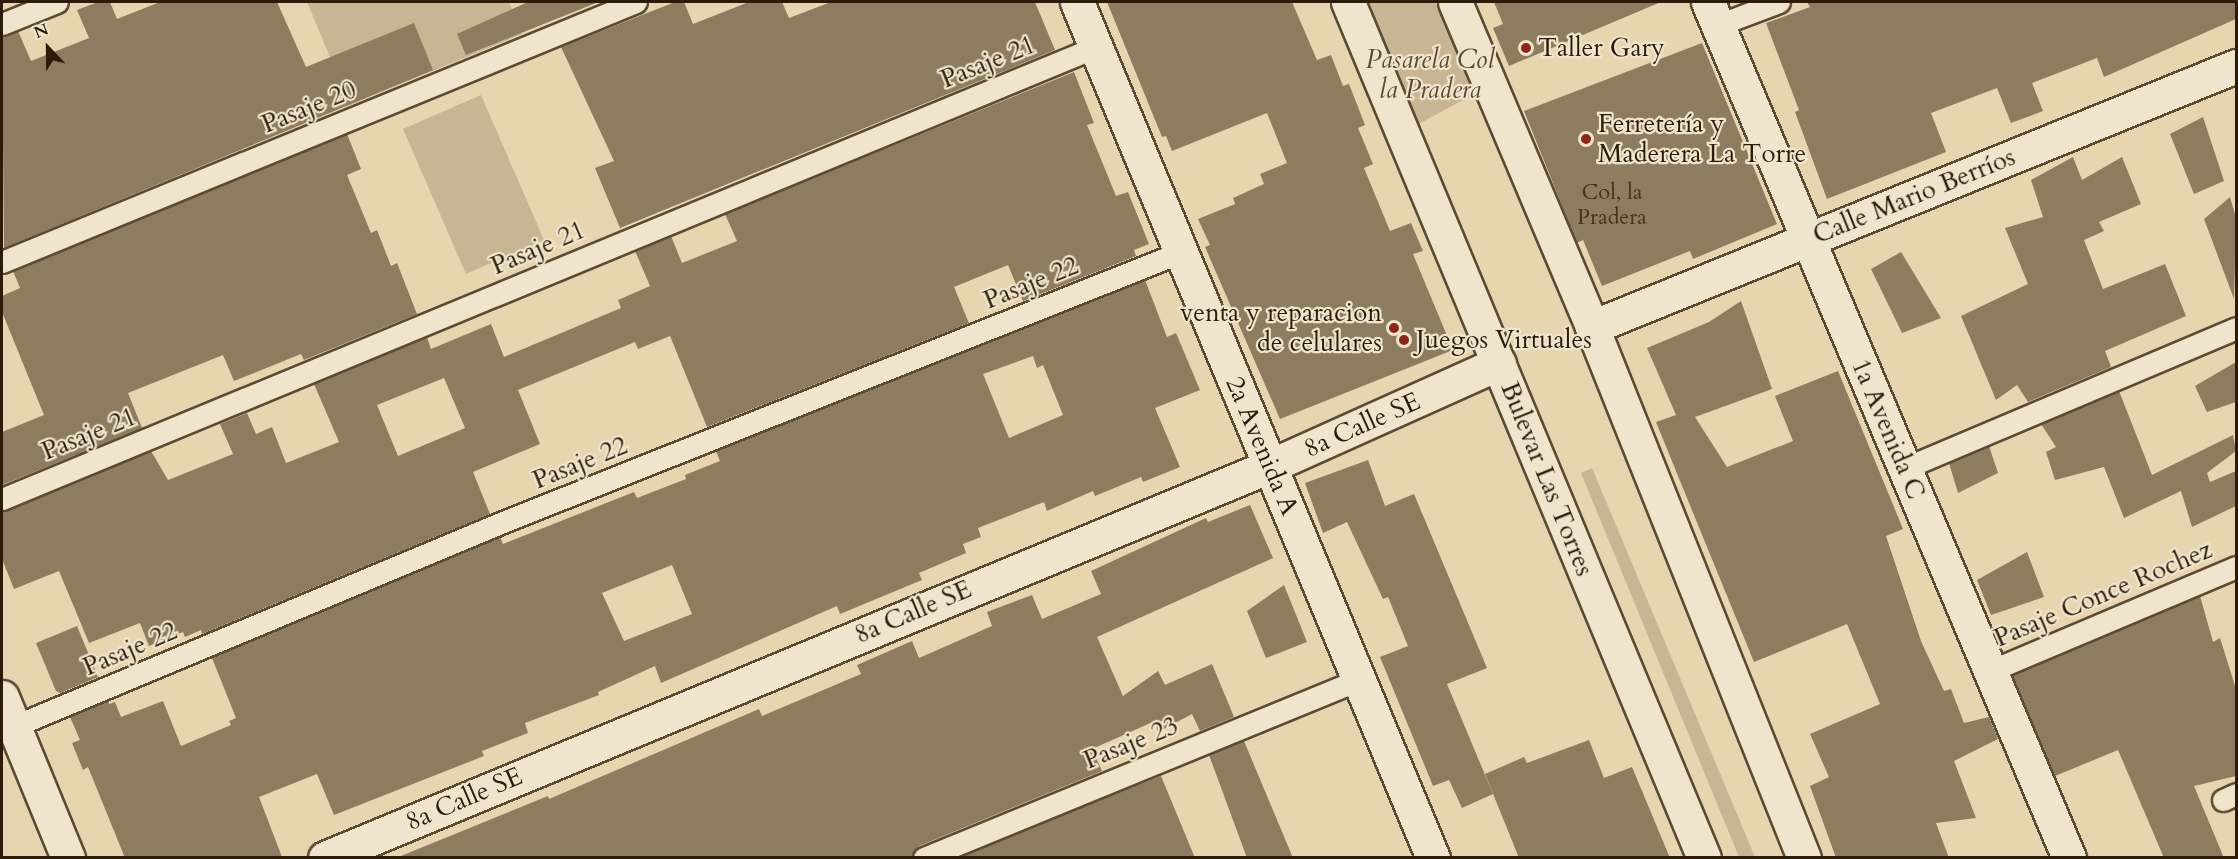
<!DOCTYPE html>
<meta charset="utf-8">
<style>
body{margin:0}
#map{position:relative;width:2238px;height:859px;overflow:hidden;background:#e7d5b0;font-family:Cardo,serif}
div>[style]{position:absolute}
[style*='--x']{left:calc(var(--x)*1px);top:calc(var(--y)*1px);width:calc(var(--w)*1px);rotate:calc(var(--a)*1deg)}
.green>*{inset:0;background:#c7b594}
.building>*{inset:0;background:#8e7c60}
.roads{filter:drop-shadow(2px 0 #5c4a33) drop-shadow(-2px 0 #5c4a33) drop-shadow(0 2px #5c4a33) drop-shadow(0 -2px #5c4a33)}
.lane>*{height:21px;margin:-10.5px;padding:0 10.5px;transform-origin:10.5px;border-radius:10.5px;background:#efe4cc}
.street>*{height:33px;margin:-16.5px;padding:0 16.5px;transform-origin:16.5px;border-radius:16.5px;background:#efe4cc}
.secondary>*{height:33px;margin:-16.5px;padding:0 16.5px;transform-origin:16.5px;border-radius:16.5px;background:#efe4cc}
.dots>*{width:16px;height:16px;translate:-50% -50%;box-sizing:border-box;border:3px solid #efe4cc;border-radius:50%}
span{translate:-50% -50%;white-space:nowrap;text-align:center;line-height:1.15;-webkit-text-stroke:4.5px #efe4cc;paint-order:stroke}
.number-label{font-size:22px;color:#45331f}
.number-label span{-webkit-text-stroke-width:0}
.poi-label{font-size:26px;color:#2d1b09}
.left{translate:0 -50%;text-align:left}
.right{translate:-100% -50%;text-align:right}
.park-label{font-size:26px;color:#5b4933;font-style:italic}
.street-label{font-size:26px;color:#2d1b09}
.frame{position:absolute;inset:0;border:3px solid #2d1b09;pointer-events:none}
.north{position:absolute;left:18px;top:18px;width:60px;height:60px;-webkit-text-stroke:4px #efe4cc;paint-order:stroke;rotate:338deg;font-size:16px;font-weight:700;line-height:24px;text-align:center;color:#2d1b09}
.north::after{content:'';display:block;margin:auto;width:21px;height:27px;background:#2d1b09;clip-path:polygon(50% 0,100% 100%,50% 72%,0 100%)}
</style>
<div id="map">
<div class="green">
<div style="clip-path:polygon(307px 2px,509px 2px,522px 34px,350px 105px)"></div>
<div style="clip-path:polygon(1362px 2px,1436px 2px,1476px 93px,1413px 127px)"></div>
<div style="clip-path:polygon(481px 95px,544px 240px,466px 274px,403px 129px)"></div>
<div style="clip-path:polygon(1592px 468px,1755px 857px,1739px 857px,1581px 473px)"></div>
</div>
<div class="building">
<div style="clip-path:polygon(98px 2px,110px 2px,117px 19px,160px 2px,277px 2px,306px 67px,414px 23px,433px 70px,4px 248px,2px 37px,18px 31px,31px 61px,89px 38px,77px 10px)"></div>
<div style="clip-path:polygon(528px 2px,596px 3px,466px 55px,457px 34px)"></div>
<div style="clip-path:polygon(675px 2px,684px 2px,693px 24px,749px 2px,782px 2px,789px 18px,831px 2px,1035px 2px,1055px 50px,620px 228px,595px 168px,614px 161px,561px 47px)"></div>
<div style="clip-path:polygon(1107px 2px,1292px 2px,1317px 60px,1331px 55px,1343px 86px,1349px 84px,1365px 125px,1358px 128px,1373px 164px,1364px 168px,1390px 231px,1411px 223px,1423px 251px,1413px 254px,1453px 350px,1280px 419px,1205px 247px,1210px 245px,1198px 219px,1235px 204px,1233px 198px,1264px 184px,1260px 174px,1287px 163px,1267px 113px,1172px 151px,1166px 136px,1162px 137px)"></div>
<div style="clip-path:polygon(1494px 2px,1661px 2px,1509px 66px,1493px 28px,1503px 24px)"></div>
<div style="clip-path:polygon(1807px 2px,2236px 2px,2236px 19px,2104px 77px,2097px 58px,2032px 83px,2043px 111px,2011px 123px,1997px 88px,1931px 113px,1946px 152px,1827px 199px,1795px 112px,1799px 110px,1766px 23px,1810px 7px)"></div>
<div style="clip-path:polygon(1702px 43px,1777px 224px,1693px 259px,1690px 251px,1602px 286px,1583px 240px,1577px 243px,1524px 111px)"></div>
<div style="clip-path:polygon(evenodd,1074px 72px,1094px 123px,1087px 125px,1116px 196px,1128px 192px,1149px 244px,1134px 250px,1136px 256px,1023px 301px,1008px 265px,954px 287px,969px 323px,707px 427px,670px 336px,638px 349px,635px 342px,518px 390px,540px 444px,473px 472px,490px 514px,202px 634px,201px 630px,185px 637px,183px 632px,149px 646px,140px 623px,89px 643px,59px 571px,14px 589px,2px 559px,2px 512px,151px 451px,168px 480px,233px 454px,220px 424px,247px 413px,256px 434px,272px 427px,286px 463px,339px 442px,314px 384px,427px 337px,431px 349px,491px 324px,504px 357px,621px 308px,618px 300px,650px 286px,635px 251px,671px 236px,682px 263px,737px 241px,725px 214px,1074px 72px,444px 378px,465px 428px,398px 456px,377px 405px,444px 378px)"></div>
<div style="clip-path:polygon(2203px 117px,2224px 181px,2194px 194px,2170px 134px)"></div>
<div style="clip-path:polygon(347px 134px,361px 169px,347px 175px,371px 233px,377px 230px,391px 266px,397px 263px,417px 314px,304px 360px,301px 354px,234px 381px,223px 355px,128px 393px,142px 428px,2px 485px,2px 432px,44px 415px,2px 312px,2px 296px,20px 288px,13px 271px)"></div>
<div style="clip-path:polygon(2073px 157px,2082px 180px,2122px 157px,2141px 204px,2099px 222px,2104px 231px,2084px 240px,2103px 289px,2165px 264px,2186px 316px,2105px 351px,2111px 367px,2028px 402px,2017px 385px,1996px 400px,1961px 316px,2028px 284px,2005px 228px,2043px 217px,2031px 180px)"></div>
<div style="clip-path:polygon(2230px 197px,2236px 218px,2234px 299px,2204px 219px)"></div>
<div style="clip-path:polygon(1901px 252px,1941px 318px,1902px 333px,1871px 269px)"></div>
<div style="clip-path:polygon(evenodd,1145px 280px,1167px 337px,1176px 333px,1200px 390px,1155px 408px,1180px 467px,1143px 482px,1141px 477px,1095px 496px,1093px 491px,1047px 511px,1044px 502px,978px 528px,981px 537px,963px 544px,966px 553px,919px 573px,922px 580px,840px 614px,837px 606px,661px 683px,655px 666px,598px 692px,599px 695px,525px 723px,528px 733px,482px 751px,484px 756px,334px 815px,317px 774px,259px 797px,282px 857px,125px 858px,88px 767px,83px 770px,72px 743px,80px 740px,70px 717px,108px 701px,109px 704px,115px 702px,121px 717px,163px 701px,181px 746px,231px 725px,229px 721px,236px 718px,212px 658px,500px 537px,503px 544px,634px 492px,637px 498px,686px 479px,685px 475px,720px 461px,716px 451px,1145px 280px,1033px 356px,1037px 368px,1043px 365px,1063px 415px,1009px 438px,983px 374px,1033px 356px,1145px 280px,672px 565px,692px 614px,624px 641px,602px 593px,672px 565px)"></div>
<div style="clip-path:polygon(1741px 301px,1772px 389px,1695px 417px,1727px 467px,1793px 441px,1775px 396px,1838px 371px,1903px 529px,1886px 536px,1921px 641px,1944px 691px,1951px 689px,1964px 723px,1989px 717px,1998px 739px,1954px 761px,1976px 818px,1936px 823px,1949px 858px,1836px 858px,1810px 786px,1829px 777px,1810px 734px,1880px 704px,1847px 624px,1754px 662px,1656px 422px,1676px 415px,1647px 348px,1709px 322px)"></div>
<div style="clip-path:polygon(2236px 362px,2236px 402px,2207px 412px,2195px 386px)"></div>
<div style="clip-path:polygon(2119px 391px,2152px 475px,2233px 435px,2236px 451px,2207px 473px,2210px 482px,2236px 471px,2236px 506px,2192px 527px,2181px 491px,2124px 518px,2104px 467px,2055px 480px,2046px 452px,2056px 447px,2041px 424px)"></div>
<div style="clip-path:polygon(1989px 446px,1998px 473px,1958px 493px,1949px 463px)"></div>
<div style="clip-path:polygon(1368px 460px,1385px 506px,1414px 494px,1487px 668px,1447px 684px,1493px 794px,1462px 808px,1449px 780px,1433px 786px,1380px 657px,1408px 646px,1388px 597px,1383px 599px,1347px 522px,1323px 533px,1305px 483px)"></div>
<div style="clip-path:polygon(1250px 505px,1273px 558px,1097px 637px,1123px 696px,1158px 671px,1165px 685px,1212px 664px,1234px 717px,1200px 731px,1192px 714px,1158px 732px,1155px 721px,1092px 749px,1102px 771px,919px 846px,911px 858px,396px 858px,548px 796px,549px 799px,759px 709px,762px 716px,861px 674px,857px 665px,912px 641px,919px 658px,992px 626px,987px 612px,1032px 595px,1042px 619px,1101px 594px,1091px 571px,1206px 518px,1208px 522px)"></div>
<div style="clip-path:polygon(2027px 552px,2044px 597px,1991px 615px,1977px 580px)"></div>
<div style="clip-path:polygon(1284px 585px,1307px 642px,1266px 658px,1247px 611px)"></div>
<div style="clip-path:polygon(2200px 596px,2213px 642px,2220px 638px,2236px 689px,2236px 776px,2194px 786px,2224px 858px,2164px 858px,2118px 750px,2055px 776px,2012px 675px)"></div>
<div style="clip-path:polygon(77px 626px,98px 677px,60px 693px,56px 691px,36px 643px)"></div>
<div style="clip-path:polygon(1589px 740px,1604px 778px,1632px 767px,1670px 858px,1519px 858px,1485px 774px,1524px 757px,1527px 763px)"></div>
<div style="clip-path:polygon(1244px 741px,1249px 753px,1293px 858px,1247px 858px,1209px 755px)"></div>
<div style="clip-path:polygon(1161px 776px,1195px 858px,959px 858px,1112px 795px)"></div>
</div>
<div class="roads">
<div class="lane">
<div style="--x:2;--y:24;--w:59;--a:-21.8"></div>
<div style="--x:1718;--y:25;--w:65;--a:-20.7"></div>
<div style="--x:2;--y:262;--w:685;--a:-22.3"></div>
<div style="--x:1905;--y:468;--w:359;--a:-22.9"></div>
<div style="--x:2;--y:499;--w:1184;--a:-22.45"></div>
<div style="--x:1990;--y:671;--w:267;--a:-22.9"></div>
<div style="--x:5;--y:730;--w:540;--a:-22.67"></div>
<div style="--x:503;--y:522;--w:730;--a:-21.71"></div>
<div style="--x:2223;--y:800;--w:14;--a:-25"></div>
<div style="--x:924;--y:858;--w:470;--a:-22.3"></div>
</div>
<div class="street">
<div style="--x:1077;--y:2;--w:927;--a:67.42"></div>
<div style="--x:1708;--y:2;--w:929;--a:67.13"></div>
<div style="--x:1592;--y:327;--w:695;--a:-22.06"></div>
<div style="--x:2;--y:697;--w:174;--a:67.7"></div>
<div style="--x:325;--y:858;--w:1023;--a:-22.53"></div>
<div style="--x:1270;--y:466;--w:251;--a:-24.2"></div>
</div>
<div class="secondary">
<div style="--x:1348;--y:2;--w:927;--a:67.42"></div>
<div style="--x:1455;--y:2;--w:353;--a:67.1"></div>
<div style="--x:1592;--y:327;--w:572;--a:68.24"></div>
</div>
</div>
<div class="dots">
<div style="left:1526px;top:48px;background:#8f2418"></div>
<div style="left:1586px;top:139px;background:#8f2418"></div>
<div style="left:1394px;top:328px;background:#8f2418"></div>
<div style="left:1404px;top:340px;background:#8f2418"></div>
</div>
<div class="number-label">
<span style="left:1612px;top:205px">Col, la<br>Pradera</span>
</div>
<div class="poi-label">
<span class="left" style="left:1538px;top:48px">Taller Gary</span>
<span class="left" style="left:1598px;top:139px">Ferretería y<br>Maderera La Torre</span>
<span class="right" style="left:1382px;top:328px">venta y reparacion<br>de celulares</span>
<span class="left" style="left:1416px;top:340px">Juegos Virtuales</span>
</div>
<div class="park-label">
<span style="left:1430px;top:75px">Pasarela Col<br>la Pradera</span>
</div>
<div class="street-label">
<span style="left:988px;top:62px;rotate:-22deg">Pasaje 21</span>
<span style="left:309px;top:107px;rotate:-22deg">Pasaje 20</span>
<span style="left:1914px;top:196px;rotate:-22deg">Calle Mario Berríos</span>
<span style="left:538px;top:248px;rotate:-23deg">Pasaje 21</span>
<span style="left:1031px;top:283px;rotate:-22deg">Pasaje 22</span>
<span style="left:1362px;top:425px;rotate:-24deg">8a Calle SE</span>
<span style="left:1888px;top:429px;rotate:67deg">1a Avenida C</span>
<span style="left:89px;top:434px;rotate:-22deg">Pasaje 21</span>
<span style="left:1262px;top:446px;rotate:67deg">2a Avenida A</span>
<span style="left:580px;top:463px;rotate:-22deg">Pasaje 22</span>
<span style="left:1547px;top:479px;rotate:68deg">Bulevar Las Torres</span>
<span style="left:2103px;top:594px;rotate:-23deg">Pasaje Conce Rochez</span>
<span style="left:913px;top:612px;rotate:-23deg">8a Calle SE</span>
<span style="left:130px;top:649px;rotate:-23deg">Pasaje 22</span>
<span style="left:1131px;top:743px;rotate:-22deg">Pasaje 23</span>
<span style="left:464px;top:799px;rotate:-23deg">8a Calle SE</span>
</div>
<div class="frame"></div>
<div class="north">N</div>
</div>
